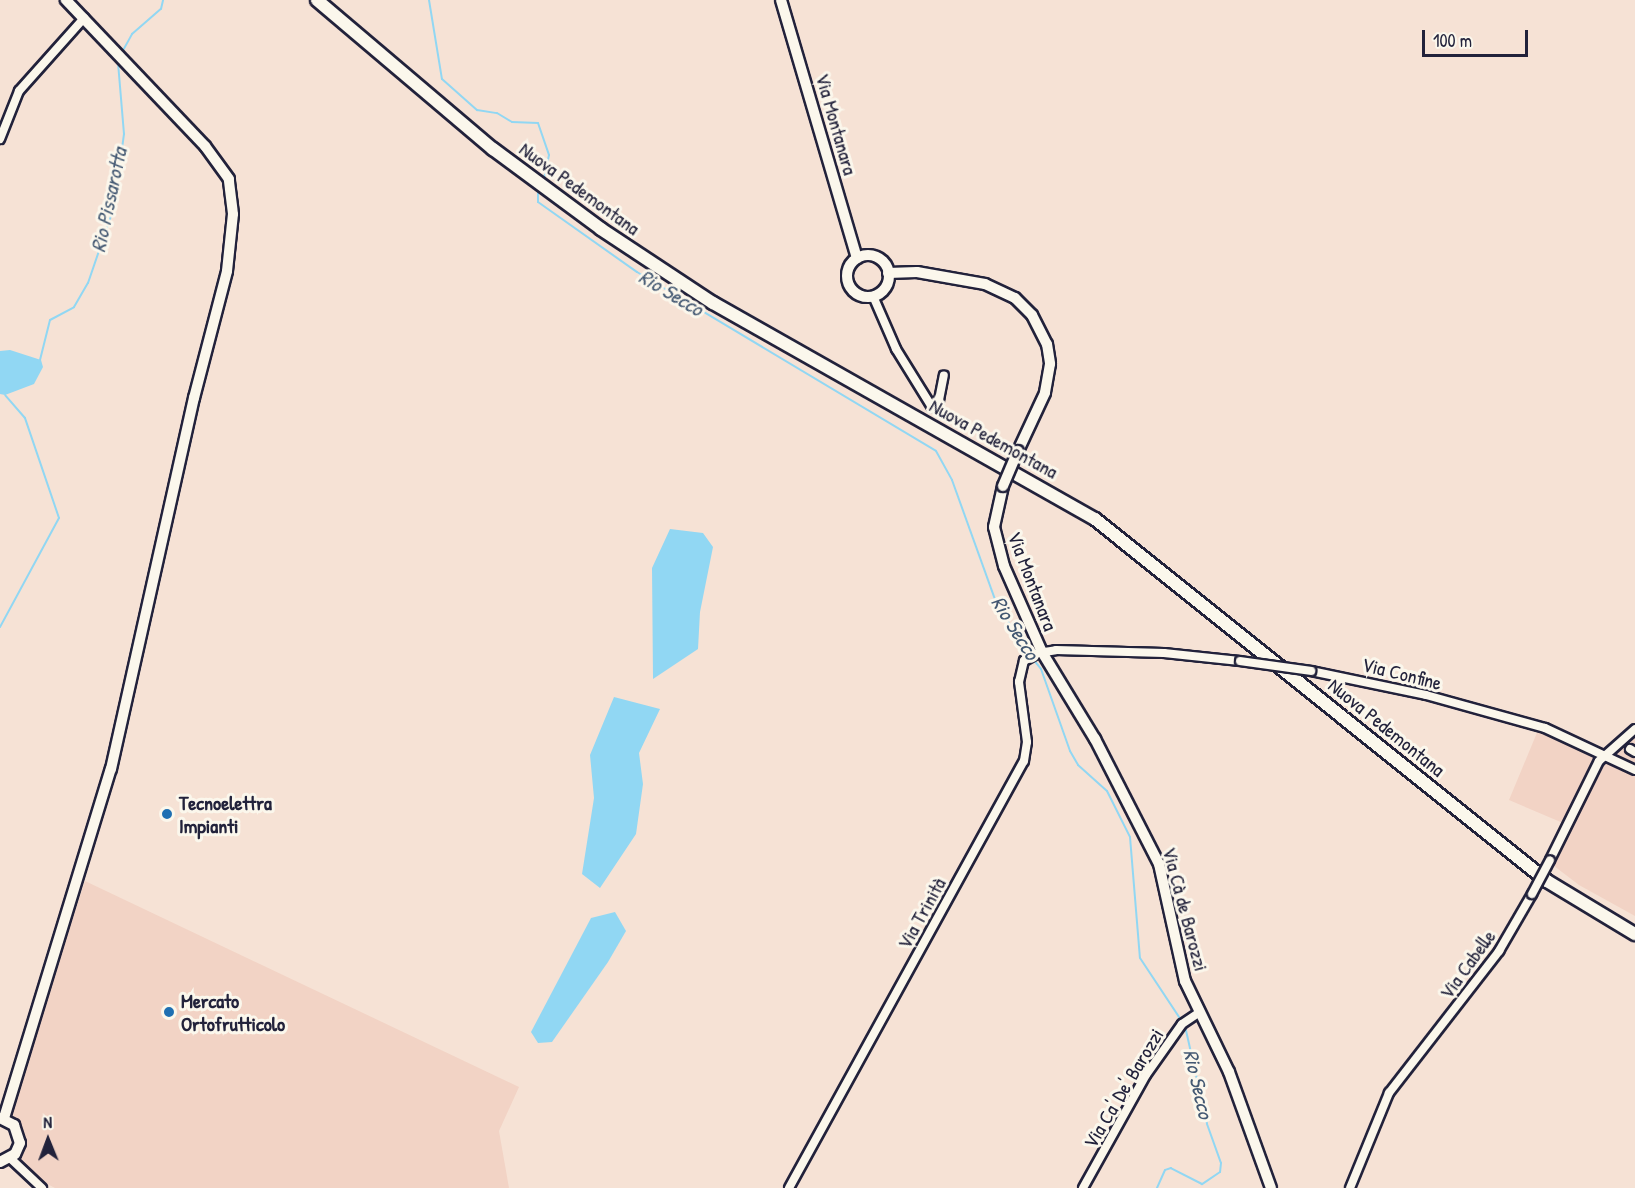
<!DOCTYPE html>
<meta charset="utf-8">
<style>
body{margin:0}
#map{position:relative;width:1635px;height:1188px;overflow:hidden;background:#f6e2d5;font-family:"Patrick Hand",sans-serif}
div>[style]{position:absolute}
[style*='--x']{left:calc(var(--x)*1px);top:calc(var(--y)*1px);width:calc(var(--w)*1px);rotate:calc(var(--a)*1deg)}
.built>*{inset:0;background:#f2d3c5}
.water>*{inset:0;background:#91d7f3}
.stream>*{height:2px;margin:-1px;padding:0 1px;transform-origin:1px;border-radius:1px;background:#91d7f3}
.roads{filter:drop-shadow(2px 0 #22223b) drop-shadow(-2px 0 #22223b) drop-shadow(0 2px #22223b) drop-shadow(0 -2px #22223b)}
.street>*{height:8px;margin:-4px;padding:0 4px;transform-origin:4px;border-radius:4px;background:#fbf7ec}
.secondary>*{height:10px;margin:-5px;padding:0 5px;transform-origin:5px;border-radius:5px;background:#fbf7ec}
.secondary>.ring{margin:-5px;padding:0;box-sizing:content-box;background:none;border:10px solid #fbf7ec;border-radius:50%}
.primary>*{height:12px;margin:-6px;padding:0 6px;transform-origin:6px;border-radius:6px;background:#fbf7ec}
.bridges{filter:drop-shadow(2px 0 #22223b) drop-shadow(-2px 0 #22223b) drop-shadow(0 2px #22223b) drop-shadow(0 -2px #22223b)}
.street-bridge>*{height:8px;margin:-4px;padding:0 4px;transform-origin:4px;border-radius:4px;background:#fbf7ec}
.secondary-bridge>*{height:10px;margin:-5px;padding:0 5px;transform-origin:5px;border-radius:5px;background:#fbf7ec}
.dots>*{width:16px;height:16px;translate:-50% -50%;box-sizing:border-box;border:3px solid #fbf7ec;border-radius:50%}
span{translate:-50% -50%;white-space:nowrap;text-align:center;line-height:1.15;-webkit-text-stroke:6px #fbf7ec;paint-order:stroke}
.street-label{font-size:20px;color:#22223b}
.poi-label{font-size:20px;color:#22223b;font-weight:700}
.left{translate:0 -50%;text-align:left}
.water-label{font-size:21px;color:#435872;font-style:italic}
.north{position:absolute;left:18px;top:1110px;width:60px;height:60px;-webkit-text-stroke:4px #fbf7ec;paint-order:stroke;rotate:359deg;font-size:16px;font-weight:700;line-height:24px;text-align:center;color:#22223b}
.north::after{content:'';display:block;margin:auto;width:21px;height:27px;background:#22223b;clip-path:polygon(50% 0,100% 100%,50% 72%,0 100%)}
.scale{position:absolute;left:1422px;top:30px;width:106px;height:27px;box-sizing:border-box;border:3px solid #22223b;border-top:0;padding-left:8px;font-size:18px;line-height:21px;white-space:nowrap;color:#22223b;-webkit-text-stroke:4px #fbf7ec;paint-order:stroke}
</style>
<div id="map">
<div class="built">
<div style="clip-path:polygon(1541px 723px,1607px 756px,1635px 729px,1635px 916px,1579px 885px,1545px 859px,1563px 823px,1509px 800px)"></div>
<div style="clip-path:polygon(85px 881px,519px 1087px,499px 1131px,509px 1188px,55px 1188px,40px 1180px,21px 1159px,23px 1133px,13px 1115px,13px 1101px)"></div>
</div>
<div class="water">
<div style="clip-path:polygon(10px 350px,41px 360px,43px 367px,34px 384px,5px 395px,0 394px,0 351px)"></div>
<div style="clip-path:polygon(670px 529px,703px 533px,713px 547px,700px 612px,698px 649px,653px 679px,652px 568px)"></div>
<div style="clip-path:polygon(614px 697px,660px 709px,639px 753px,643px 784px,636px 834px,600px 888px,582px 874px,594px 798px,590px 755px)"></div>
<div style="clip-path:polygon(615px 912px,626px 931px,608px 962px,552px 1042px,538px 1043px,531px 1032px,591px 918px)"></div>
</div>
<div class="stream">
<div style="--x:429;--y:0;--w:80;--a:80.7"></div>
<div style="--x:442;--y:79;--w:47;--a:41.5"></div>
<div style="--x:477;--y:110;--w:20;--a:9"></div>
<div style="--x:497;--y:113;--w:17;--a:31"></div>
<div style="--x:512;--y:122;--w:26;--a:2"></div>
<div style="--x:538;--y:123;--w:34;--a:71"></div>
<div style="--x:549;--y:155;--w:24;--a:102"></div>
<div style="--x:121;--y:54;--w:23;--a:-61"></div>
<div style="--x:132;--y:34;--w:38;--a:-41"></div>
<div style="--x:161;--y:9;--w:9;--a:-77"></div>
<div style="--x:538;--y:190;--w:12;--a:90"></div>
<div style="--x:538;--y:202;--w:121;--a:35.3"></div>
<div style="--x:637;--y:272;--w:348;--a:30.9"></div>
<div style="--x:936;--y:451;--w:33;--a:61"></div>
<div style="--x:952;--y:480;--w:133;--a:70.2"></div>
<div style="--x:997;--y:605;--w:60;--a:56.6"></div>
<div style="--x:40;--y:360;--w:41;--a:-76"></div>
<div style="--x:50;--y:320;--w:27;--a:-28"></div>
<div style="--x:74;--y:307;--w:28;--a:-60"></div>
<div style="--x:88;--y:283;--w:80;--a:-71.1"></div>
<div style="--x:114;--y:207;--w:74;--a:-82.2"></div>
<div style="--x:124;--y:134;--w:72;--a:-94.8"></div>
<div style="--x:0;--y:627;--w:124;--a:-61.6"></div>
<div style="--x:59;--y:518;--w:106;--a:-108.8"></div>
<div style="--x:25;--y:418;--w:30;--a:-131"></div>
<div style="--x:1033;--y:659;--w:13;--a:51"></div>
<div style="--x:1041;--y:669;--w:87;--a:70.5"></div>
<div style="--x:1070;--y:751;--w:16;--a:60"></div>
<div style="--x:1078;--y:765;--w:39;--a:42"></div>
<div style="--x:1107;--y:791;--w:51;--a:63.4"></div>
<div style="--x:1130;--y:837;--w:121;--a:85.3"></div>
<div style="--x:1140;--y:958;--w:82;--a:56.5"></div>
<div style="--x:1185;--y:1026;--w:100;--a:77.3"></div>
<div style="--x:1207;--y:1124;--w:41;--a:70.3"></div>
<div style="--x:1221;--y:1163;--w:9;--a:96"></div>
<div style="--x:1220;--y:1172;--w:22;--a:146"></div>
<div style="--x:1202;--y:1184;--w:35;--a:-153"></div>
<div style="--x:1171;--y:1168;--w:6;--a:162"></div>
<div style="--x:1165;--y:1170;--w:20;--a:114"></div>
</div>
<div class="roads">
<div class="street">
<div style="--x:0;--y:139;--w:52;--a:-68.4"></div>
<div style="--x:19;--y:91;--w:98;--a:-48.3"></div>
<div style="--x:873;--y:296;--w:58;--a:66.5"></div>
<div style="--x:896;--y:349;--w:68;--a:58.2"></div>
<div style="--x:932;--y:407;--w:10;--a:-45"></div>
<div style="--x:939;--y:400;--w:25;--a:-79"></div>
<div style="--x:1311;--y:671;--w:117;--a:11.8"></div>
<div style="--x:1426;--y:695;--w:123;--a:15.5"></div>
<div style="--x:1545;--y:728;--w:99;--a:25"></div>
<div style="--x:1630;--y:749;--w:6;--a:31"></div>
<div style="--x:1550;--y:860;--w:110;--a:-63.7"></div>
<div style="--x:1599;--y:761;--w:48;--a:-41.6"></div>
<div style="--x:10;--y:1158;--w:44;--a:43.2"></div>
<div style="--x:789;--y:1188;--w:487;--a:-61.2"></div>
<div style="--x:1024;--y:761;--w:19;--a:-81"></div>
<div style="--x:1027;--y:742;--w:61;--a:-97.6"></div>
<div style="--x:1019;--y:682;--w:22;--a:-77"></div>
<div style="--x:1024;--y:661;--w:16;--a:-30"></div>
<div style="--x:1038;--y:653;--w:18;--a:-9"></div>
<div style="--x:1056;--y:650;--w:108;--a:1.6"></div>
<div style="--x:1164;--y:653;--w:76;--a:6"></div>
<div style="--x:1083;--y:1188;--w:129;--a:-60.9"></div>
<div style="--x:1146;--y:1075;--w:62;--a:-54.8"></div>
<div style="--x:1182;--y:1024;--w:22;--a:-34"></div>
<div style="--x:1350;--y:1188;--w:103;--a:-67.7"></div>
<div style="--x:1389;--y:1093;--w:180;--a:-52.2"></div>
<div style="--x:1499;--y:951;--w:66;--a:-59.9"></div>
</div>
<div class="secondary">
<div style="--x:781;--y:0;--w:269;--a:73.6"></div>
<div class="ring" style="left:847px;top:255px;width:32px;height:32px"></div>
<div style="--x:888;--y:273;--w:29;--a:-2"></div>
<div style="--x:917;--y:272;--w:69;--a:10"></div>
<div style="--x:985;--y:284;--w:33;--a:25"></div>
<div style="--x:1015;--y:298;--w:24;--a:45"></div>
<div style="--x:1032;--y:315;--w:33;--a:63"></div>
<div style="--x:1047;--y:344;--w:20;--a:81"></div>
<div style="--x:1050;--y:364;--w:29;--a:100"></div>
<div style="--x:1045;--y:393;--w:64;--a:115"></div>
<div style="--x:1003;--y:486;--w:42;--a:102.4"></div>
<div style="--x:994;--y:527;--w:40;--a:75.6"></div>
<div style="--x:1004;--y:566;--w:94;--a:66.2"></div>
<div style="--x:1042;--y:652;--w:102;--a:58.7"></div>
<div style="--x:1095;--y:739;--w:140;--a:62.9"></div>
<div style="--x:1159;--y:864;--w:120;--a:77.5"></div>
<div style="--x:1185;--y:981;--w:101;--a:64.2"></div>
<div style="--x:1229;--y:1072;--w:123;--a:70.1"></div>
<div style="--x:0;--y:1118;--w:16;--a:27"></div>
<div style="--x:14;--y:1125;--w:19;--a:72"></div>
<div style="--x:20;--y:1143;--w:12;--a:114"></div>
<div style="--x:15;--y:1154;--w:17;--a:152"></div>
<div style="--x:4;--y:1118;--w:365;--a:-73"></div>
<div style="--x:111;--y:769;--w:380;--a:-77.4"></div>
<div style="--x:194;--y:398;--w:131;--a:-75.4"></div>
<div style="--x:227;--y:271;--w:57;--a:-84"></div>
<div style="--x:233;--y:214;--w:35;--a:-97"></div>
<div style="--x:229;--y:179;--w:41;--a:-126"></div>
<div style="--x:205;--y:146;--w:202;--a:-133.6"></div>
</div>
<div class="primary">
<div style="--x:317;--y:0;--w:231;--a:40.3"></div>
<div style="--x:493;--y:149;--w:134;--a:36.5"></div>
<div style="--x:601;--y:229;--w:134;--a:33.5"></div>
<div style="--x:713;--y:303;--w:439;--a:29.5"></div>
<div style="--x:1095;--y:519;--w:579;--a:38.69"></div>
<div style="--x:1547;--y:881;--w:103;--a:31.1"></div>
</div>
</div>
<div class="bridges">
<div class="street-bridge">
<div style="--x:1240;--y:661;--w:72;--a:8"></div>
<div style="--x:1532;--y:894;--w:38;--a:-62"></div>
</div>
<div class="secondary-bridge">
<div style="--x:1003;--y:486;--w:38;--a:-67"></div>
</div>
</div>
<div class="dots">
<div style="left:167px;top:814px;background:#1f6fb2"></div>
<div style="left:169px;top:1012px;background:#1f6fb2"></div>
</div>
<div class="street-label">
<span style="left:837px;top:124px;rotate:74deg">Via Montanara</span>
<span style="left:580px;top:188px;rotate:36deg">Nuova Pedemontana</span>
<span style="left:994px;top:438px;rotate:29deg">Nuova Pedemontana</span>
<span style="left:1033px;top:581px;rotate:69deg">Via Montanara</span>
<span style="left:1402px;top:673px;rotate:14deg">Via Confine</span>
<span style="left:1387px;top:727px;rotate:39deg">Nuova Pedemontana</span>
<span style="left:1186px;top:909px;rotate:75deg">Via Cà de Barozzi</span>
<span style="left:921px;top:913px;rotate:-61deg">Via Trinità</span>
<span style="left:1467px;top:964px;rotate:-54deg">Via Cabelle</span>
<span style="left:1123px;top:1088px;rotate:-59deg">Via Ca' De' Barozzi</span>
</div>
<div class="poi-label">
<span class="left" style="left:179px;top:814px">Tecnoelettra<br>Impianti</span>
<span class="left" style="left:181px;top:1012px">Mercato<br>Ortofrutticolo</span>
</div>
<div class="water-label">
<span style="left:109px;top:200px;rotate:-78deg">Rio Pissarotta</span>
<span style="left:671px;top:293px;rotate:31deg">Rio Secco</span>
<span style="left:1015px;top:628px;rotate:58deg">Rio Secco</span>
<span style="left:1198px;top:1084px;rotate:77deg">Rio Secco</span>
</div>
<div class="north">N</div>
<div class="scale">100 m</div>
</div>
